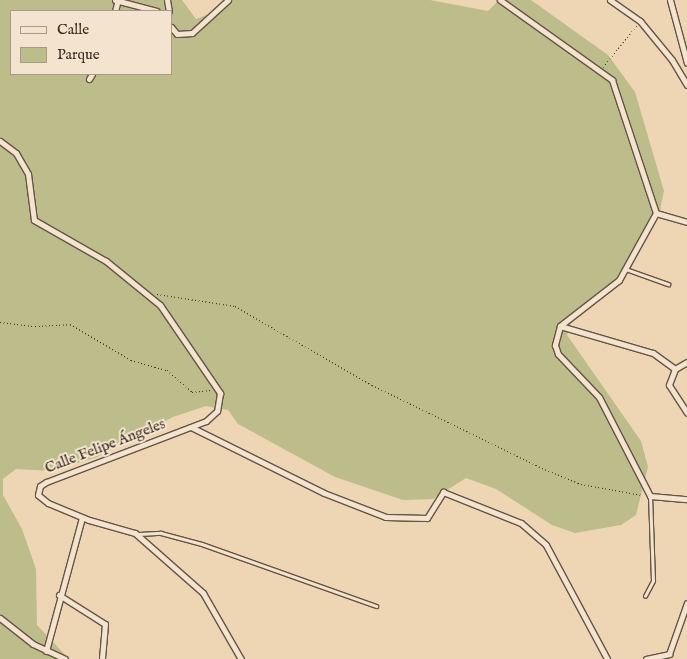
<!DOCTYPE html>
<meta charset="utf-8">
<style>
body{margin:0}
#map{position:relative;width:687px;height:659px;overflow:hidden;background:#eed6b5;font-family:"IM FELL English",serif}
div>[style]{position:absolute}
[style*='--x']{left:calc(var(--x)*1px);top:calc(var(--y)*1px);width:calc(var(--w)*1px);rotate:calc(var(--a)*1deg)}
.green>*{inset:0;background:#bcbd8b}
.path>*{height:1px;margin-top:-0.5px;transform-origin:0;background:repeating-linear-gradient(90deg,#36291f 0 1px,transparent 0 3.5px)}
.roads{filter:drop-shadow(1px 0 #645444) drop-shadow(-1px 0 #645444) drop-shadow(0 1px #645444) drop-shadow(0 -1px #645444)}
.lane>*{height:2.5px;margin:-1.25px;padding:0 1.25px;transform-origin:1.25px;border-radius:1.25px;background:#f4e4cf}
.street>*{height:5px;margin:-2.5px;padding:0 2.5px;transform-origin:2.5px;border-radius:2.5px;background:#f4e4cf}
span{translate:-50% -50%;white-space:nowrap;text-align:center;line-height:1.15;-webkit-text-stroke:4px #f4e4cf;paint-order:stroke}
.street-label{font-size:15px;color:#36291f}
.legend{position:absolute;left:10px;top:10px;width:162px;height:65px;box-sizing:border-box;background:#f4e4cf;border:1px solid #a89989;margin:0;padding:6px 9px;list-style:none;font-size:15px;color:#36291f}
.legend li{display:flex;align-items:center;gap:10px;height:25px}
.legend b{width:25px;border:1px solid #a89989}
</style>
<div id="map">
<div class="green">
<div style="clip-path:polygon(evenodd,0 0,182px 0,196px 19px,212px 13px,227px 0,430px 0,488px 11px,499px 0,531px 0,608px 55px,635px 92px,664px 191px,660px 210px,614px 284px,572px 320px,567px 335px,641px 441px,648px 467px,636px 515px,621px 525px,575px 533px,552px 525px,496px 489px,466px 478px,433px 499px,403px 500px,335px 477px,238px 424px,228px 410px,206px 406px,173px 417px,97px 457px,52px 471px,16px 469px,3px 479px,3px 495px,22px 529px,36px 569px,37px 625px,69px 659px,0 659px,0 0,11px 11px,171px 11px,171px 74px,11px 74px,11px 11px)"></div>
</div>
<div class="path">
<div style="--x:603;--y:67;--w:54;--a:-51"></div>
<div style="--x:157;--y:294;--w:79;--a:8.7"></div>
<div style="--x:235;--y:306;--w:158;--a:30"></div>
<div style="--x:372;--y:385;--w:189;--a:26"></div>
<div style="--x:542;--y:468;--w:42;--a:22.3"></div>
<div style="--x:581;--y:484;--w:62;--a:10.2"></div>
<div style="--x:0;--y:322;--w:35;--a:7"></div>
<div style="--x:35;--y:326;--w:35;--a:-3"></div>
<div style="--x:70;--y:324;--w:71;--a:30.5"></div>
<div style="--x:131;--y:360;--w:37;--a:16"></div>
<div style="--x:167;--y:370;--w:33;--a:41"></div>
<div style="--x:192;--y:392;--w:19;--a:-6"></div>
</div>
<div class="roads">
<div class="lane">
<div style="--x:626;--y:269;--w:45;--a:19.7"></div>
<div style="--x:139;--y:534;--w:22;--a:-3"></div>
<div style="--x:161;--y:533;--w:42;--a:15"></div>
<div style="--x:202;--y:544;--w:185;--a:19.6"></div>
<div style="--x:645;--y:596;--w:17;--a:-62"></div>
<div style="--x:653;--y:581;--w:85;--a:-92"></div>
</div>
<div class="street">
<div style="--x:115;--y:0;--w:43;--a:14.7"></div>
<div style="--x:167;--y:0;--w:11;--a:80"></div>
<div style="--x:500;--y:0;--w:138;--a:35.5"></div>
<div style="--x:612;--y:80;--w:140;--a:71.7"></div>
<div style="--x:610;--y:0;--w:37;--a:35"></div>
<div style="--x:640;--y:21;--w:50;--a:50.6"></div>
<div style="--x:672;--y:60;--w:29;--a:59"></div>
<div style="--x:670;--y:0;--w:65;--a:74.9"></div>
<div style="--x:115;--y:11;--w:11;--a:-75"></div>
<div style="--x:171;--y:27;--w:9;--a:49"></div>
<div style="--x:177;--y:34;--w:15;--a:-4"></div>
<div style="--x:192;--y:33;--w:49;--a:-42.5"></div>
<div style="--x:89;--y:79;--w:6;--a:-59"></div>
<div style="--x:0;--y:141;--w:20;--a:37"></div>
<div style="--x:16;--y:153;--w:24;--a:60"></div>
<div style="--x:28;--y:174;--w:46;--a:82.6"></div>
<div style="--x:34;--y:220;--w:83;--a:29.7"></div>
<div style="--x:106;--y:261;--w:70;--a:39.2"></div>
<div style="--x:160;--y:305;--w:107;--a:55.7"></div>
<div style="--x:220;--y:393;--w:18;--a:99"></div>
<div style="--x:217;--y:411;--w:15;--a:138"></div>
<div style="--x:206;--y:421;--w:171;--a:159.1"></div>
<div style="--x:46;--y:482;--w:7;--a:146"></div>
<div style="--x:40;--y:486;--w:9;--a:103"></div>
<div style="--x:38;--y:495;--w:13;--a:39"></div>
<div style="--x:48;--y:503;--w:44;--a:22.5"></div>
<div style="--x:89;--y:520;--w:48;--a:15.8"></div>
<div style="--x:135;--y:533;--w:91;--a:41.4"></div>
<div style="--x:203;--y:593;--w:76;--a:60.1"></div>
<div style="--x:656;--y:213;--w:77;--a:118.9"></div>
<div style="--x:619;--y:280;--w:75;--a:142.1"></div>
<div style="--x:560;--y:326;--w:20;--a:105"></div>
<div style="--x:555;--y:345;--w:9;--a:72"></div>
<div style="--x:558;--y:354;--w:59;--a:46.4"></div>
<div style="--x:599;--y:397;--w:111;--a:62.7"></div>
<div style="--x:650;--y:496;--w:37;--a:5"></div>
<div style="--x:656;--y:213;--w:32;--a:16"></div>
<div style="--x:560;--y:326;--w:97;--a:16.2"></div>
<div style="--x:653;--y:353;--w:27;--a:36"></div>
<div style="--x:687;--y:362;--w:14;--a:150"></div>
<div style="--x:675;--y:369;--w:17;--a:111"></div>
<div style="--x:669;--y:385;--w:33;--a:57"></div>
<div style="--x:191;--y:427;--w:148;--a:26.4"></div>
<div style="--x:324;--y:493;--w:66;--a:21.2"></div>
<div style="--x:386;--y:517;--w:41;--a:1.4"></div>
<div style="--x:427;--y:518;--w:31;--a:-58"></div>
<div style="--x:443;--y:492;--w:84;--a:21.7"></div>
<div style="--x:521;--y:523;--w:33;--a:41"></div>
<div style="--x:546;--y:545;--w:129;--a:61.8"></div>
<div style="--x:59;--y:595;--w:54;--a:32.2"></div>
<div style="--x:105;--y:624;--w:35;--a:95"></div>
<div style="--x:0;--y:618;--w:42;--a:38.2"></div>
<div style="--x:33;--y:644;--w:35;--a:25"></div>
<div style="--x:46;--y:651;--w:138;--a:-74.9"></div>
<div style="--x:646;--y:659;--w:24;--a:-12"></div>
<div style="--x:669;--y:654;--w:54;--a:-70.6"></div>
</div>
</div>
<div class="street-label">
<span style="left:105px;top:446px;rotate:-21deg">Calle Felipe Ángeles</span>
</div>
<ul class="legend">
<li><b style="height:6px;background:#f4e4cf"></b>Calle</li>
<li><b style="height:14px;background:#bcbd8b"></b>Parque</li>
</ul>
</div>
